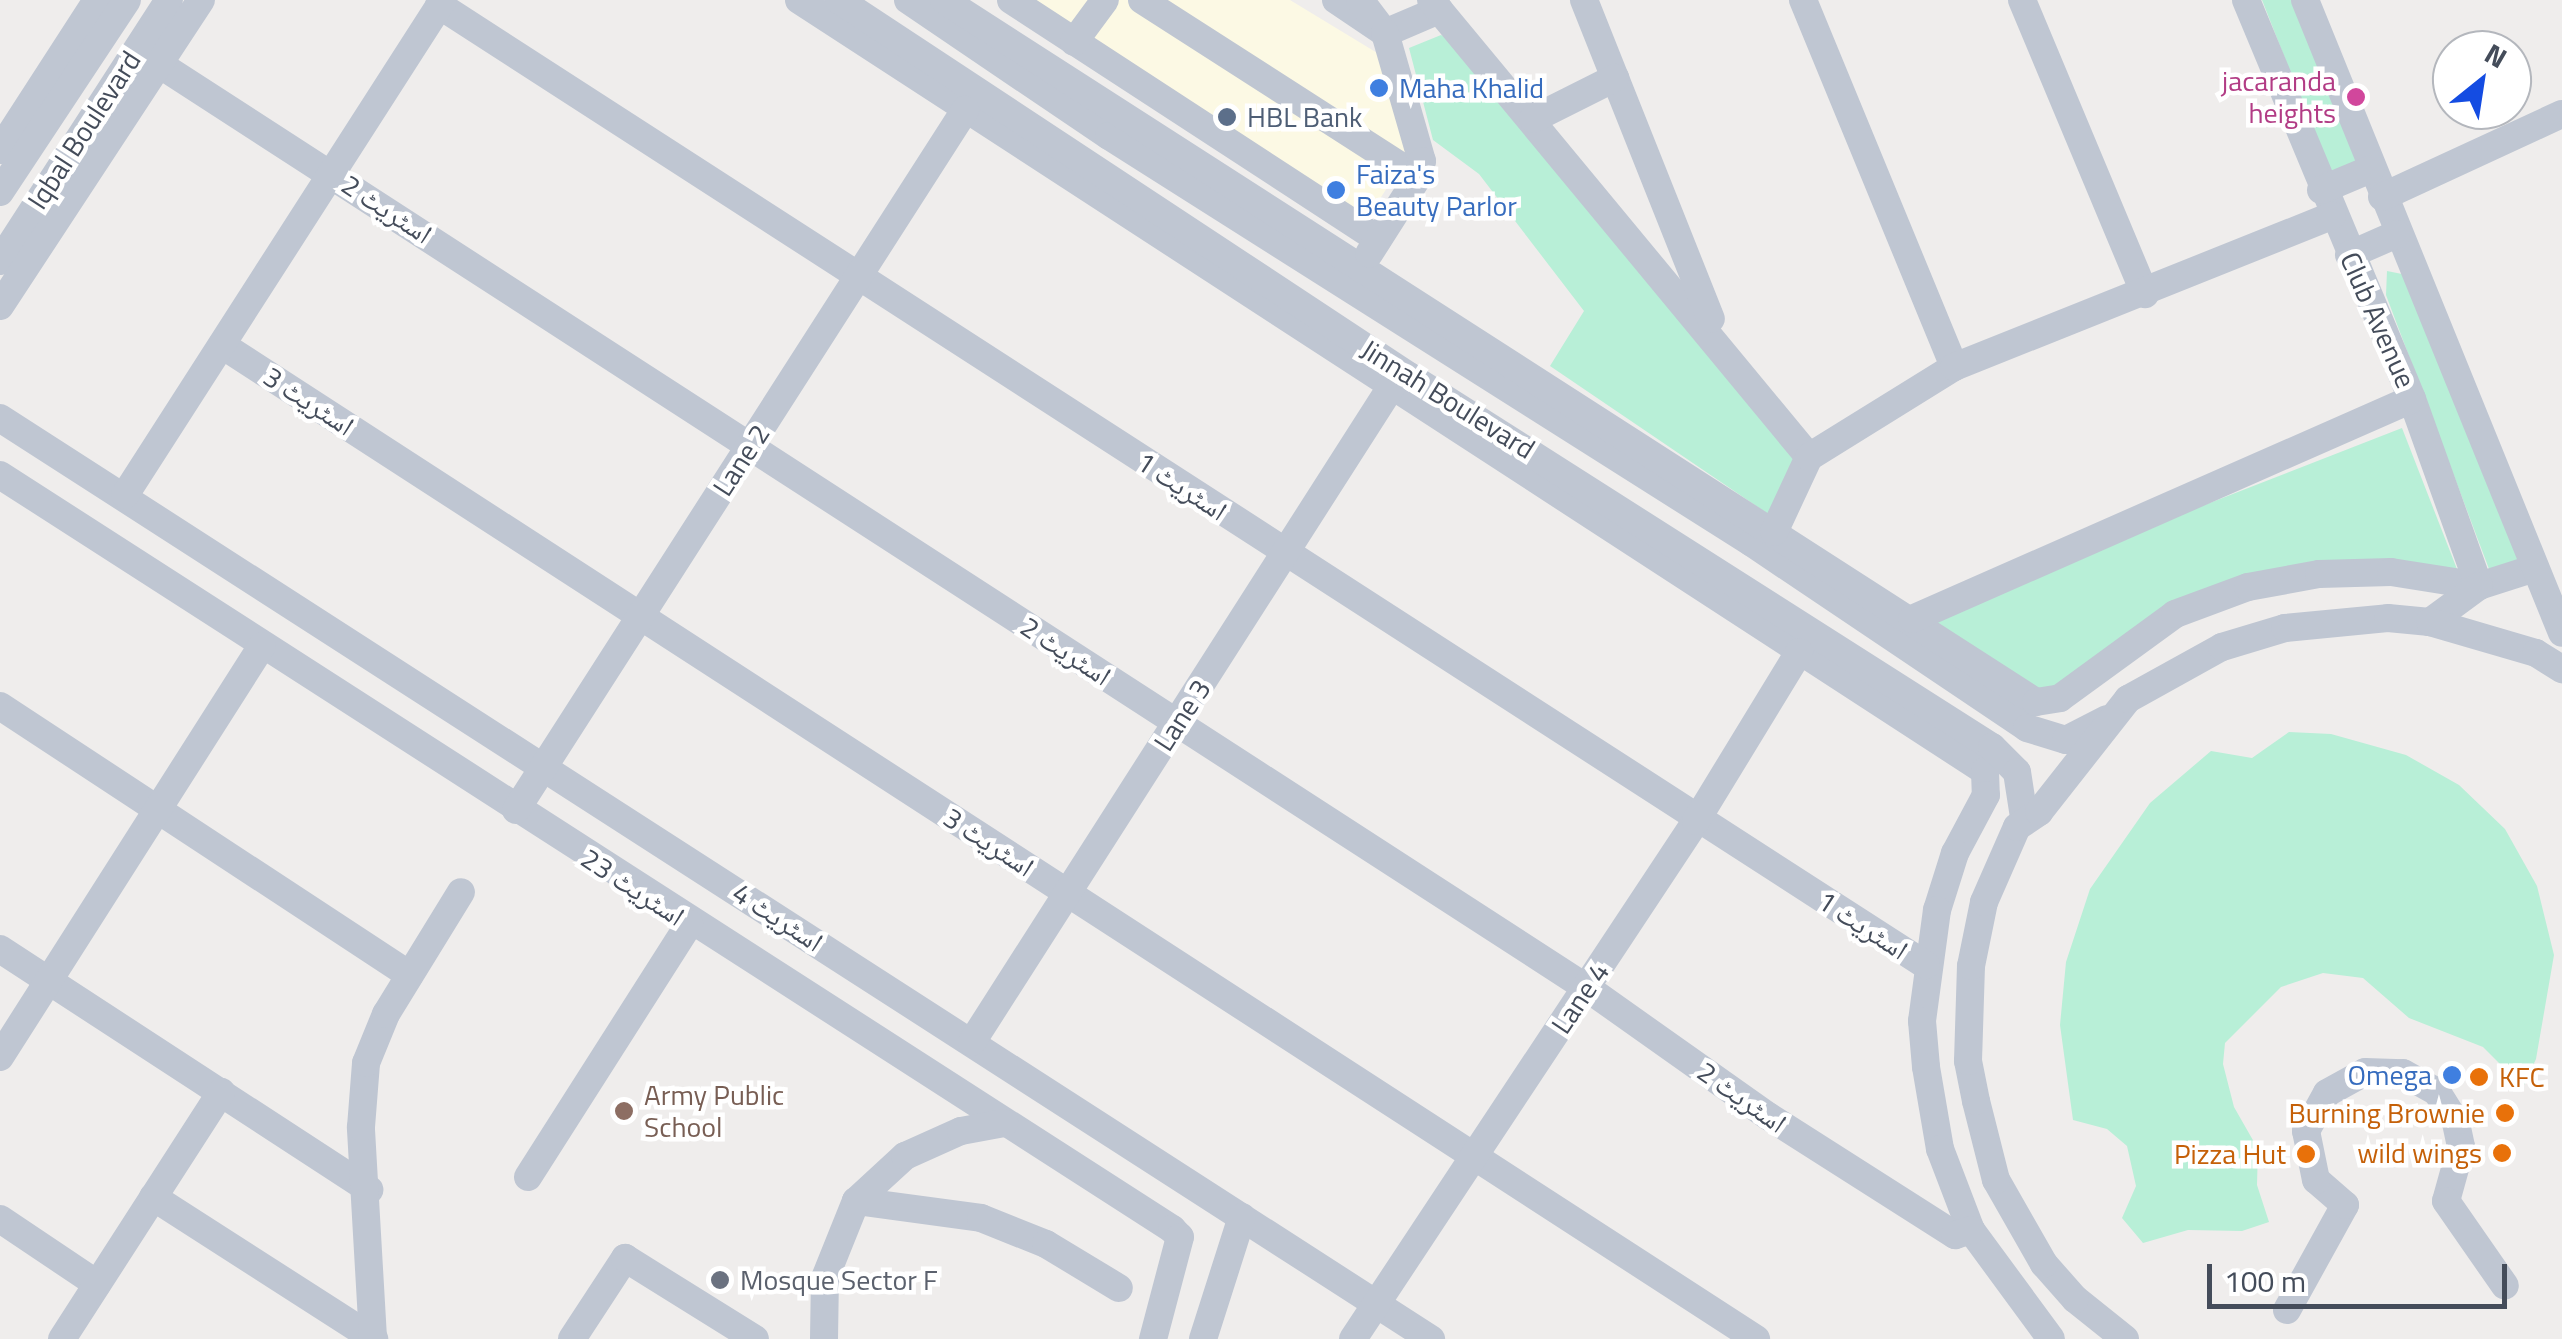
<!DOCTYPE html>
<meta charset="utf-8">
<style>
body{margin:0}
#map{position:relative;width:2562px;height:1339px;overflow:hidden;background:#efedec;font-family:"Titillium Web","Noto Naskh Arabic",sans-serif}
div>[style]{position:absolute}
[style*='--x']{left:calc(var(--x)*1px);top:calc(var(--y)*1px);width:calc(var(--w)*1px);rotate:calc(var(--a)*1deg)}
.commercial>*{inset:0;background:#fcf9e4}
.green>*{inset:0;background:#b8efd7}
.minor>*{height:28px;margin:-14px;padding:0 14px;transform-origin:14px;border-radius:14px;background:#bfc6d2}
.dots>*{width:28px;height:28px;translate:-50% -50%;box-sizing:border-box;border:5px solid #fff;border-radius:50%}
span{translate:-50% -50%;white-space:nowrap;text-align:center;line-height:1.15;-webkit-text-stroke:9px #fff;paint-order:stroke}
.hotel-label{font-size:28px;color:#b23c85}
.right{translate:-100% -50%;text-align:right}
.shop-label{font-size:28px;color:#366cbe}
.left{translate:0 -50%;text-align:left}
.service-label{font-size:28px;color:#4e5e75}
.street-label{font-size:28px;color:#444c5a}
.food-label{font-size:28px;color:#c56008}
.education-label{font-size:28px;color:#785e54}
.worship-label{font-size:28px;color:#5b616d}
.north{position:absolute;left:2432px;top:30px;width:100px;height:100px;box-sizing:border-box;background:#fff;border:2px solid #b4b7bd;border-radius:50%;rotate:30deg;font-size:28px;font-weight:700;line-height:40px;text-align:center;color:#444c5a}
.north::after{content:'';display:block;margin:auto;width:35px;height:45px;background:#144ce2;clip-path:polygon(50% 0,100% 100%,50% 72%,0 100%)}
.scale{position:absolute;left:2207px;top:1264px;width:300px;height:45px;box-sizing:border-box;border:5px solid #444c5a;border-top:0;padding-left:12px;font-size:30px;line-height:35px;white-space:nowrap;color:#444c5a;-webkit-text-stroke:8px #fff;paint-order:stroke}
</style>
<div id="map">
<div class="commercial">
<div style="clip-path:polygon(1019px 0,1290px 0,1397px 65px,1420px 137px,1363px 225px)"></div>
</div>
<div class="green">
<div style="clip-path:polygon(2262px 0,2295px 0,2358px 166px,2341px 175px,2328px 168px)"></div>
<div style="clip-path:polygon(1441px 35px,1457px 43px,1799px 459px,1771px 516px,1550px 366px,1584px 311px,1479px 174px,1433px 140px,1409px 48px)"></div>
<div style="clip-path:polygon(2387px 271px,2407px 275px,2522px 552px,2515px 569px,2489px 569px,2386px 295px)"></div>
<div style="clip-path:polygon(2402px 428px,2462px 582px,2248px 587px,2048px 704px,1912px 619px)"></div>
<div style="clip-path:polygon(2289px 732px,2331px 734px,2406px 755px,2459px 785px,2505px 829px,2537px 886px,2554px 955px,2536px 1059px,2523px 1087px,2483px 1047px,2409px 1018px,2363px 978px,2323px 973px,2281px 987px,2225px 1043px,2223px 1064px,2234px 1107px,2258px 1149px,2257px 1185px,2269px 1222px,2242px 1231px,2188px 1230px,2143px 1243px,2122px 1218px,2136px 1186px,2127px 1146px,2107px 1129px,2073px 1120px,2060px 1025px,2066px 962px,2090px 889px,2150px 803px,2211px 751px,2252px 758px)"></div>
</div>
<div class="minor">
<div style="--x:799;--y:0;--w:1415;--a:33.03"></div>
<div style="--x:1985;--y:771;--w:24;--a:88"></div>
<div style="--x:1986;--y:795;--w:66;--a:118.1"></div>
<div style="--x:1955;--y:853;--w:60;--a:107.5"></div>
<div style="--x:1937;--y:910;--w:112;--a:97.7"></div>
<div style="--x:1922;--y:1021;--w:46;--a:85"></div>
<div style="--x:1926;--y:1067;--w:83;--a:80.3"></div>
<div style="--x:1940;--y:1149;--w:87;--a:69.1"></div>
<div style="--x:1971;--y:1230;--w:135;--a:53.7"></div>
<div style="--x:839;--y:0;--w:683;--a:33.41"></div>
<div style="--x:1409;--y:376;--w:691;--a:32.47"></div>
<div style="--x:1992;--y:747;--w:35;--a:45"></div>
<div style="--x:2017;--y:772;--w:46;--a:81.2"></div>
<div style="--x:908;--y:0;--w:243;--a:34.1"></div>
<div style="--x:1109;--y:136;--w:761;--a:32.33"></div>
<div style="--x:1752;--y:543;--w:331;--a:33.9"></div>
<div style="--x:2027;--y:728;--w:41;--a:17.1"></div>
<div style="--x:2066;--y:740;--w:46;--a:-27.1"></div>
<div style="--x:944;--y:0;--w:1298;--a:32.74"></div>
<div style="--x:2036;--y:702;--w:24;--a:-9"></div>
<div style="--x:2060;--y:698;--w:142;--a:-36.1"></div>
<div style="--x:2175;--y:614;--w:78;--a:-20.3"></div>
<div style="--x:2248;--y:587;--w:72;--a:-10.4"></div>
<div style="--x:2319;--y:574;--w:72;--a:-1.6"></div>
<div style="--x:2391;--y:572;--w:89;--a:9"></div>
<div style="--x:2479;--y:586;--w:59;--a:-17.8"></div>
<div style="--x:1011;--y:0;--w:438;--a:33.1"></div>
<div style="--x:1142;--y:0;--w:328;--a:32.7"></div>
<div style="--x:1336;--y:0;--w:59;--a:34"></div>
<div style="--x:1385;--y:33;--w:59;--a:-23.1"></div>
<div style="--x:1360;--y:0;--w:41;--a:52.9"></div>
<div style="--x:1385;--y:33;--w:133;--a:73.9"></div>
<div style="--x:1422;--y:161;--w:16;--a:104"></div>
<div style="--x:1418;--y:177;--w:91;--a:122.5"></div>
<div style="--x:1431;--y:0;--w:593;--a:50.4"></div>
<div style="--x:1584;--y:0;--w:343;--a:68.3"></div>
<div style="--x:1803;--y:0;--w:397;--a:67.6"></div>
<div style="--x:2022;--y:0;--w:319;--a:67.3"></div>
<div style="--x:2246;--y:0;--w:432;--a:67.4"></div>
<div style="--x:2412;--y:399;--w:199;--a:70.3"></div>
<div style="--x:2479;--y:586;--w:61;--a:143.7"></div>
<div style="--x:2305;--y:0;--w:683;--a:67.9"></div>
<div style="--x:439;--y:5;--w:1770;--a:32.85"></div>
<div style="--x:1074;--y:42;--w:52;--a:-53.6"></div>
<div style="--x:159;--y:64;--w:1701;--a:32.91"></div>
<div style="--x:1587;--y:988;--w:222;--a:35.3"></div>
<div style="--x:1768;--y:1116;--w:222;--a:32.5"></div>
<div style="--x:1955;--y:1235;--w:17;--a:-17"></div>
<div style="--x:1533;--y:119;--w:92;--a:-26.6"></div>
<div style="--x:0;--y:150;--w:179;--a:-57.1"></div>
<div style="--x:2321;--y:190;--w:54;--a:-22.8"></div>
<div style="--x:0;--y:192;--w:230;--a:-56.5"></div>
<div style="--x:2382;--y:197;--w:198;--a:-24.8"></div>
<div style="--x:2349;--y:255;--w:52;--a:-23.6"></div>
<div style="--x:0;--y:261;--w:311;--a:-57.1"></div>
<div style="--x:0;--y:306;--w:366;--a:-56.7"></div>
<div style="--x:222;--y:345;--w:1828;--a:32.94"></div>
<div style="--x:0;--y:418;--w:1702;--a:32.77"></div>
<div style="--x:0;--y:475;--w:1394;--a:32.75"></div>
<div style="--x:1172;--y:1229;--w:11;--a:45"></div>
<div style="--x:1180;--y:1237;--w:106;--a:104.8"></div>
<div style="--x:125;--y:495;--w:588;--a:-57.28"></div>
<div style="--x:1774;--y:532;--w:83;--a:-65"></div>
<div style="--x:1809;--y:457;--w:171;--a:-31.8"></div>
<div style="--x:1954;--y:367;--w:407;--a:-21.8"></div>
<div style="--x:1912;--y:619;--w:546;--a:-23.75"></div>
<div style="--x:0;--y:706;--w:490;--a:33.3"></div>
<div style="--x:516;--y:810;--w:832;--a:-57.32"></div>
<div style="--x:0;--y:949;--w:441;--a:33.1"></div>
<div style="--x:972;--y:1042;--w:778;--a:-57.39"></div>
<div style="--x:0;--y:1057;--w:487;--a:-57.5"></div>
<div style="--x:528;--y:1177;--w:300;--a:-57.5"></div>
<div style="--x:153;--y:1197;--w:263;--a:32.7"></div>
<div style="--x:856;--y:1201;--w:126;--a:7.7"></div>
<div style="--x:981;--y:1218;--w:70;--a:21.8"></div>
<div style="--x:1046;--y:1244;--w:85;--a:31.1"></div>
<div style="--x:0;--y:1219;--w:117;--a:33.8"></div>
<div style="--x:2287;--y:1310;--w:120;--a:-61.1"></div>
<div style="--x:2345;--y:1205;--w:38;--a:-139"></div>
<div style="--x:2316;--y:1180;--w:50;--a:-101.5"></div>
<div style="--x:2306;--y:1131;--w:43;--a:-61.1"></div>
<div style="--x:2327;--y:1093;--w:43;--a:-28.9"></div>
<div style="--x:2365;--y:1072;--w:38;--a:2"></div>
<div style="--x:2403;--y:1073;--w:39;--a:29"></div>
<div style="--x:2437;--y:1092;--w:36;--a:58"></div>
<div style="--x:2456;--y:1123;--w:25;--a:78"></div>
<div style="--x:2461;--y:1147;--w:56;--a:105.5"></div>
<div style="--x:2446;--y:1201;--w:103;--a:55.2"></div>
<div style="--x:373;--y:1338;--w:211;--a:-93.3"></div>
<div style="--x:361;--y:1127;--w:64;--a:-85.5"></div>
<div style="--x:366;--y:1063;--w:53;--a:-67.8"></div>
<div style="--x:386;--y:1014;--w:143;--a:-58.4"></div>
<div style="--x:62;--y:1339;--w:294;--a:-57.2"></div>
<div style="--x:572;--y:1339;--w:97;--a:-56.8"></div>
<div style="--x:625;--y:1258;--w:153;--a:31.9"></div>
<div style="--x:824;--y:1339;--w:61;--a:-89.1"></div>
<div style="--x:825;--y:1278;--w:83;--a:-68.1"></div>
<div style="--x:856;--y:1201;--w:67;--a:-42.6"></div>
<div style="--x:905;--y:1156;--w:61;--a:-24.1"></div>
<div style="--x:961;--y:1131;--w:44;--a:-10.5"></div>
<div style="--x:1203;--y:1339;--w:128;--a:-72.3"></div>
<div style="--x:1353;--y:1339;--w:621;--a:-56.49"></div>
<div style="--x:1696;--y:821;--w:198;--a:-58.6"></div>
<div style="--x:2125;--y:1339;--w:64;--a:-141.3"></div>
<div style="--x:2075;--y:1299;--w:47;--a:-131.5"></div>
<div style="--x:2044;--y:1264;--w:97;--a:-119.7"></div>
<div style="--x:1996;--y:1180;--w:81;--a:-104.2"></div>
<div style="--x:1976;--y:1101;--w:41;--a:-101.3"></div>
<div style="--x:1968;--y:1061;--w:95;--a:-88.2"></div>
<div style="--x:1971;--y:966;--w:65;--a:-78.5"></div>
<div style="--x:1984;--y:902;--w:82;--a:-66.3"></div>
<div style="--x:2017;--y:827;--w:27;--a:-34"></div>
<div style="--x:2039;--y:812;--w:144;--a:-51.8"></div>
<div style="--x:2128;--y:699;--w:107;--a:-29"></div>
<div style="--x:2222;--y:647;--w:66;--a:-16.8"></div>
<div style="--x:2285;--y:628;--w:103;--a:-5.5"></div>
<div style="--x:2388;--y:618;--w:42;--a:5.4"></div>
<div style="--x:2430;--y:622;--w:110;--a:16.3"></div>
<div style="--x:2536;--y:653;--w:31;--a:32"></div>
</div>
<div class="dots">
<div style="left:1379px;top:88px;background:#3f7fe0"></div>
<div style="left:2356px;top:97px;background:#d1479c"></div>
<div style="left:1227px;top:117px;background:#5c6f8a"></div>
<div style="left:1336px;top:190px;background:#3f7fe0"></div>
<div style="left:2452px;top:1075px;background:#3f7fe0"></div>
<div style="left:2479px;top:1077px;background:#e8710a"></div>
<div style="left:624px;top:1111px;background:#8d6e63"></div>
<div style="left:2505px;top:1113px;background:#e8710a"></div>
<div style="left:2502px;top:1153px;background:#e8710a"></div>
<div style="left:2306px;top:1154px;background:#e8710a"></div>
<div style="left:720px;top:1280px;background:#6b7280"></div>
</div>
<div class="hotel-label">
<span class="right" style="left:2336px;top:97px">jacaranda<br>heights</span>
</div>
<div class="shop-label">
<span class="left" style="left:1399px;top:88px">Maha Khalid</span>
<span class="left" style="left:1356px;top:190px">Faiza's<br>Beauty Parlor</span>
<span class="right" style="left:2432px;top:1075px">Omega</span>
</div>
<div class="service-label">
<span class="left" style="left:1247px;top:117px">HBL Bank</span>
</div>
<div class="street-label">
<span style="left:84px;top:130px;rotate:-57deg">Iqbal Boulevard</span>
<span style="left:387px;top:209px;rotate:33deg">اسٹریٹ 2</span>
<span style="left:2378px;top:320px;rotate:66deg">Club Avenue</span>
<span style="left:1448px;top:399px;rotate:32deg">Jinnah Boulevard</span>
<span style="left:309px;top:401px;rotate:33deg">اسٹریٹ 3</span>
<span style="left:741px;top:460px;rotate:-57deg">Lane 2</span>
<span style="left:1182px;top:486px;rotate:33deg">اسٹریٹ 1</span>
<span style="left:1066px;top:651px;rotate:33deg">اسٹریٹ 2</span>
<span style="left:1182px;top:715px;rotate:-57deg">Lane 3</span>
<span style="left:989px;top:842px;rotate:33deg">اسٹریٹ 3</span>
<span style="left:633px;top:887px;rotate:33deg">اسٹریٹ 23</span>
<span style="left:778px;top:917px;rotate:33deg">اسٹریٹ 4</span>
<span style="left:1863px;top:925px;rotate:33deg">اسٹریٹ 1</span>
<span style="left:1580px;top:998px;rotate:-56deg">Lane 4</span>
<span style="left:1742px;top:1097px;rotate:35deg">اسٹریٹ 2</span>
</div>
<div class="food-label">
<span class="left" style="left:2499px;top:1077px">KFC</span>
<span class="right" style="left:2485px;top:1113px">Burning Brownie</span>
<span class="right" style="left:2482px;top:1153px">wild wings</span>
<span class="right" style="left:2286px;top:1154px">Pizza Hut</span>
</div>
<div class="education-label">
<span class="left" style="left:644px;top:1111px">Army Public<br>School</span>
</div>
<div class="worship-label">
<span class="left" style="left:740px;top:1280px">Mosque Sector F</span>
</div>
<div class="north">N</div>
<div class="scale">100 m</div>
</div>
